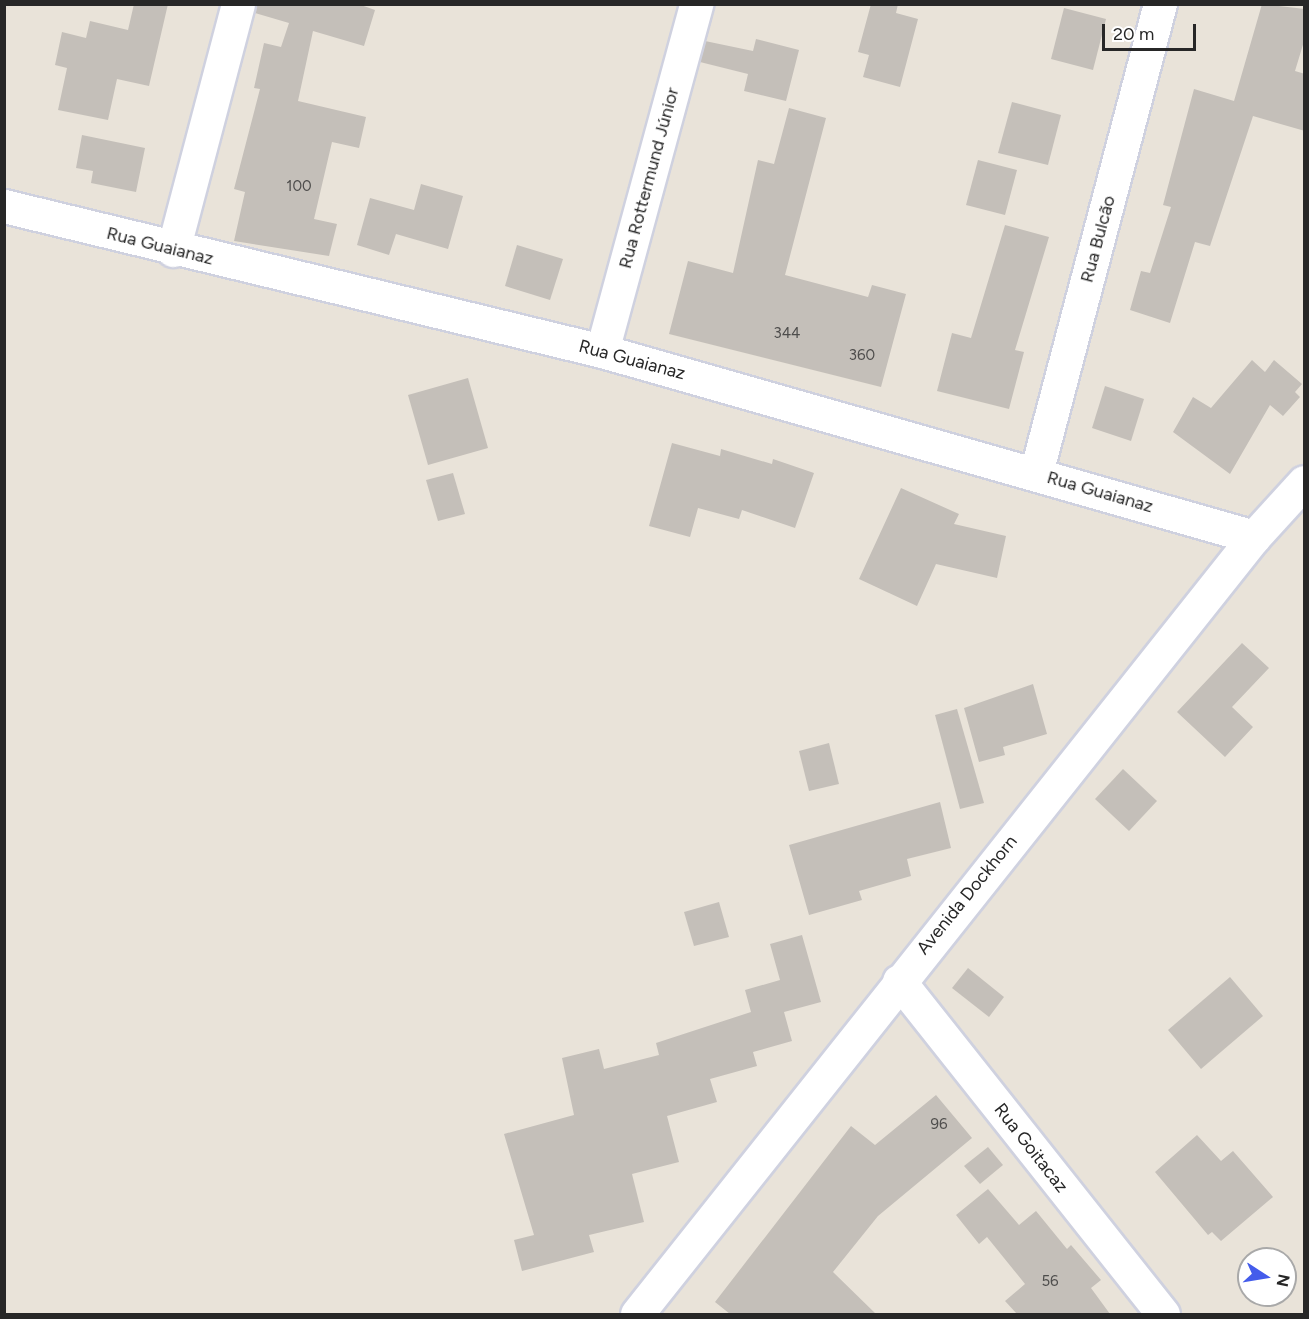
<!DOCTYPE html>
<meta charset="utf-8">
<style>
body{margin:0}
#map{position:relative;width:1309px;height:1319px;overflow:hidden;background:#e9e3d9;font-family:Figtree,sans-serif}
div>[style]{position:absolute}
[style*='--x']{left:calc(var(--x)*1px);top:calc(var(--y)*1px);width:calc(var(--w)*1px);rotate:calc(var(--a)*1deg)}
.building>*{inset:0;background:#c4bfb9}
.roads{filter:drop-shadow(2px 0 #cfd1df) drop-shadow(-2px 0 #cfd1df) drop-shadow(0 2px #cfd1df) drop-shadow(0 -2px #cfd1df)}
.minor>*{height:33px;margin:-16.5px;padding:0 16.5px;transform-origin:16.5px;border-radius:16.5px;background:#fff}
span{translate:-50% -50%;white-space:nowrap;text-align:center;line-height:1.15;-webkit-text-stroke:6px #fff;paint-order:stroke}
.number-label{font-size:15px;color:#4e4d4c}
.number-label span{-webkit-text-stroke-width:0}
.street-label{font-size:18px;color:#272727}
.frame{position:absolute;inset:0;border:6px solid #272727;pointer-events:none}
.north{position:absolute;left:1237px;top:1247px;width:60px;height:60px;box-sizing:border-box;background:#fff;border:2px solid #a9a9a9;border-radius:50%;rotate:102deg;font-size:16px;font-weight:700;line-height:24px;text-align:center;color:#272727}
.north::after{content:'';display:block;margin:auto;width:21px;height:27px;background:#445ceb;clip-path:polygon(50% 0,100% 100%,50% 72%,0 100%)}
.scale{position:absolute;left:1102px;top:24px;width:94px;height:27px;box-sizing:border-box;border:3px solid #272727;border-top:0;padding-left:8px;font-size:18px;line-height:21px;white-space:nowrap;color:#272727;-webkit-text-stroke:4px #fff;paint-order:stroke}
</style>
<div id="map">
<div class="building">
<div style="clip-path:polygon(134px 4px,168px 4px,149px 86px,117px 79px,108px 120px,58px 110px,67px 68px,55px 65px,62px 32px,86px 38px,90px 21px,128px 30px)"></div>
<div style="clip-path:polygon(256px 4px,358px 4px,375px 10px,364px 46px,313px 31px,298px 101px,366px 117px,359px 148px,332px 142px,314px 219px,337px 224px,329px 256px,234px 241px,245px 192px,234px 189px,260px 89px,254px 88px,264px 43px,281px 47px,289px 23px,255px 13px)"></div>
<div style="clip-path:polygon(871px 4px,898px 4px,896px 13px,918px 19px,900px 87px,863px 77px,869px 55px,858px 52px)"></div>
<div style="clip-path:polygon(1262px 4px,1305px 9px,1305px 38px,1295px 71px,1305px 74px,1305px 131px,1253px 116px,1210px 246px,1195px 242px,1170px 323px,1130px 310px,1141px 271px,1150px 273px,1171px 207px,1163px 205px,1194px 89px,1234px 101px)"></div>
<div style="clip-path:polygon(1064px 8px,1106px 19px,1093px 70px,1051px 59px)"></div>
<div style="clip-path:polygon(756px 39px,799px 50px,786px 101px,744px 91px,748px 74px,700px 62px,705px 41px,753px 51px)"></div>
<div style="clip-path:polygon(1012px 102px,1061px 115px,1048px 165px,998px 153px)"></div>
<div style="clip-path:polygon(789px 108px,826px 118px,785px 275px,868px 297px,872px 285px,906px 294px,881px 387px,669px 334px,688px 261px,733px 273px,758px 160px,774px 164px)"></div>
<div style="clip-path:polygon(82px 135px,145px 148px,136px 192px,91px 183px,93px 171px,76px 168px)"></div>
<div style="clip-path:polygon(978px 160px,1017px 170px,1005px 215px,966px 205px)"></div>
<div style="clip-path:polygon(421px 184px,463px 196px,448px 249px,396px 234px,389px 255px,357px 245px,370px 198px,414px 210px)"></div>
<div style="clip-path:polygon(1005px 225px,1049px 237px,1015px 350px,1024px 352px,1009px 409px,937px 391px,952px 333px,971px 338px)"></div>
<div style="clip-path:polygon(517px 245px,563px 259px,550px 300px,505px 286px)"></div>
<div style="clip-path:polygon(1252px 360px,1265px 372px,1274px 360px,1302px 384px,1295px 392px,1300px 397px,1283px 416px,1270px 405px,1230px 474px,1173px 432px,1193px 397px,1211px 408px)"></div>
<div style="clip-path:polygon(468px 378px,488px 448px,428px 465px,408px 395px)"></div>
<div style="clip-path:polygon(1105px 386px,1144px 399px,1131px 441px,1092px 428px)"></div>
<div style="clip-path:polygon(672px 443px,720px 456px,721px 449px,772px 464px,773px 459px,814px 473px,795px 528px,742px 510px,739px 519px,698px 508px,690px 537px,649px 526px)"></div>
<div style="clip-path:polygon(453px 473px,465px 514px,438px 521px,426px 480px)"></div>
<div style="clip-path:polygon(901px 488px,959px 514px,954px 524px,1006px 536px,997px 578px,936px 564px,917px 606px,859px 579px)"></div>
<div style="clip-path:polygon(1242px 643px,1269px 668px,1232px 707px,1253px 727px,1225px 757px,1177px 712px)"></div>
<div style="clip-path:polygon(1033px 684px,1047px 734px,1003px 747px,1005px 755px,979px 762px,964px 708px)"></div>
<div style="clip-path:polygon(957px 709px,984px 803px,960px 809px,935px 715px)"></div>
<div style="clip-path:polygon(829px 743px,839px 784px,809px 791px,799px 751px)"></div>
<div style="clip-path:polygon(1123px 769px,1157px 801px,1129px 831px,1095px 799px)"></div>
<div style="clip-path:polygon(940px 802px,951px 848px,907px 859px,911px 876px,859px 891px,862px 900px,809px 915px,789px 845px)"></div>
<div style="clip-path:polygon(719px 902px,729px 937px,694px 946px,684px 912px)"></div>
<div style="clip-path:polygon(802px 935px,821px 1002px,784px 1012px,792px 1041px,753px 1052px,757px 1066px,710px 1079px,717px 1102px,667px 1116px,679px 1162px,632px 1174px,644px 1222px,589px 1235px,594px 1252px,522px 1271px,514px 1240px,534px 1235px,504px 1134px,574px 1115px,562px 1058px,599px 1049px,604px 1069px,659px 1055px,656px 1043px,751px 1012px,745px 990px,780px 980px,770px 944px)"></div>
<div style="clip-path:polygon(968px 968px,1004px 997px,989px 1017px,952px 988px)"></div>
<div style="clip-path:polygon(1230px 977px,1263px 1016px,1201px 1069px,1168px 1030px)"></div>
<div style="clip-path:polygon(936px 1095px,972px 1138px,878px 1216px,833px 1272px,876px 1314px,730px 1314px,715px 1302px,851px 1126px,875px 1145px)"></div>
<div style="clip-path:polygon(1197px 1135px,1221px 1161px,1233px 1151px,1273px 1197px,1221px 1241px,1212px 1232px,1208px 1235px,1155px 1172px)"></div>
<div style="clip-path:polygon(988px 1147px,1003px 1165px,980px 1184px,964px 1166px)"></div>
<div style="clip-path:polygon(988px 1189px,1019px 1225px,1036px 1211px,1067px 1249px,1071px 1245px,1101px 1280px,1091px 1288px,1110px 1314px,1017px 1314px,1005px 1301px,1025px 1284px,987px 1237px,979px 1244px,956px 1215px)"></div>
</div>
<div class="roads">
<div class="minor">
<div style="--x:4;--y:206;--w:615;--a:13.63"></div>
<div style="--x:602;--y:351;--w:678;--a:15.92"></div>
<div style="--x:173;--y:250;--w:254;--a:-75.2"></div>
<div style="--x:602;--y:351;--w:360;--a:-74.8"></div>
<div style="--x:1036;--y:473;--w:485;--a:-75.2"></div>
<div style="--x:899;--y:981;--w:425;--a:51.6"></div>
<div style="--x:637;--y:1314;--w:992;--a:-51.55"></div>
<div style="--x:1254;--y:537;--w:74;--a:-47.7"></div>
</div>
</div>
<div class="number-label">
<span style="left:299px;top:187px">100</span>
<span style="left:787px;top:334px">344</span>
<span style="left:862px;top:356px">360</span>
<span style="left:939px;top:1125px">96</span>
<span style="left:1050px;top:1282px">56</span>
</div>
<div class="street-label">
<span style="left:649px;top:178px;rotate:-75deg">Rua Rottermund Júnior</span>
<span style="left:1098px;top:239px;rotate:-75deg">Rua Bulcão</span>
<span style="left:160px;top:246px;rotate:14deg">Rua Guaianaz</span>
<span style="left:632px;top:360px;rotate:15deg">Rua Guaianaz</span>
<span style="left:1100px;top:492px;rotate:16deg">Rua Guaianaz</span>
<span style="left:967px;top:895px;rotate:-51deg">Avenida Dockhorn</span>
<span style="left:1031px;top:1148px;rotate:52deg">Rua Goitacaz</span>
</div>
<div class="frame"></div>
<div class="north">N</div>
<div class="scale">20 m</div>
</div>
